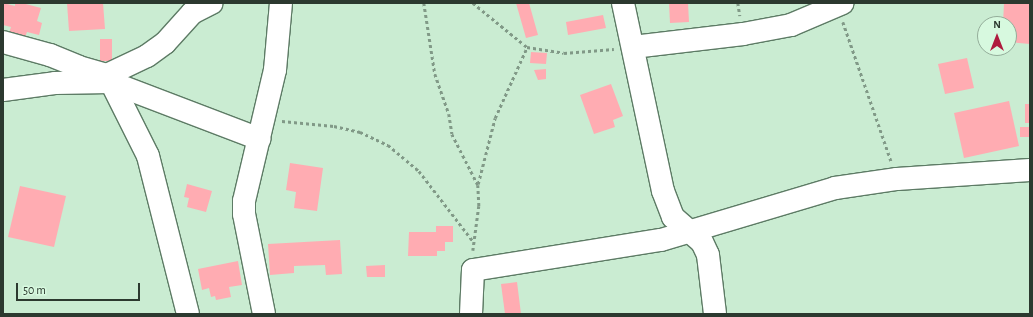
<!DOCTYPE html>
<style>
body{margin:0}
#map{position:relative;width:1033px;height:317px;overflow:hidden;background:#caecd2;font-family:"Alegreya Sans",sans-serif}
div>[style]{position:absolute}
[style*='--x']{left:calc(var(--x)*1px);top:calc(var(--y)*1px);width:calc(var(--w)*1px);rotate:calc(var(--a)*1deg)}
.building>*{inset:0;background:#ffacb2}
.path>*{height:2.5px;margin-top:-1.25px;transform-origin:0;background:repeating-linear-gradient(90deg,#819987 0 3px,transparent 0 6px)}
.roads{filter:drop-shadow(1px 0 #5d7b65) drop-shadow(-1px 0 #5d7b65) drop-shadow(0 1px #5d7b65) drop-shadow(0 -1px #5d7b65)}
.minor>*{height:22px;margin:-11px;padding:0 11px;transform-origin:11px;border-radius:11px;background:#fff}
span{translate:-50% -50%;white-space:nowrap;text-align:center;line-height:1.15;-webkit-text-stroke:3.5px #d7f9df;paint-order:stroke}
.frame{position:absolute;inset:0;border:4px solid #2c392f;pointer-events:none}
.north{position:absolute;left:977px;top:16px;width:40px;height:40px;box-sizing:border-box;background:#d7f9df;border:1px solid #93ac99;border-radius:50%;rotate:0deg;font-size:11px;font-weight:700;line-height:16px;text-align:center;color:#2c392f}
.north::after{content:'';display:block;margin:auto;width:14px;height:18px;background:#af1b3e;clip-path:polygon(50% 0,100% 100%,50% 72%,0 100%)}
.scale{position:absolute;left:16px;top:283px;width:124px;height:18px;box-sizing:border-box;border:2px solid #2c392f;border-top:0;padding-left:5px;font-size:12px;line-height:14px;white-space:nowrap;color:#2c392f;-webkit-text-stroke:3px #d7f9df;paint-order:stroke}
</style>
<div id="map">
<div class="building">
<div style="clip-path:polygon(3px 3px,15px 6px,15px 3px,22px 3px,41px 8px,37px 21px,42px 23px,39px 35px,27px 32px,25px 37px,9px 33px,11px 27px,3px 25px)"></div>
<div style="clip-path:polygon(67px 3px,103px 3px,105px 29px,69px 31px)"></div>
<div style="clip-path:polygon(516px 3px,529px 3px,538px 35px,526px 38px)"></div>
<div style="clip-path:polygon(669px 3px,688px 3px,689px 22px,670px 23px)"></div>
<div style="clip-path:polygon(1004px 3px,1030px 4px,1030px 44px,1009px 42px,1009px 24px,1003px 24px)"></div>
<div style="clip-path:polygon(603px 15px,606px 28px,568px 35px,566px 22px)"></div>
<div style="clip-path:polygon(100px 39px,112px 39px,112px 61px,100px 61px)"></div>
<div style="clip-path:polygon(531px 52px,547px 53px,546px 64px,530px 63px)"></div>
<div style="clip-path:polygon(967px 58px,974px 88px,945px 94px,938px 64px)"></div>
<div style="clip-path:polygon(546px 69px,546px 79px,538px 80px,534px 70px)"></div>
<div style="clip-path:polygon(611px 84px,623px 116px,613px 120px,615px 127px,594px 134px,580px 95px)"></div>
<div style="clip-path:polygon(1009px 101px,1019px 146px,964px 158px,954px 113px)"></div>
<div style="clip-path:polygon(1025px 104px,1030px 104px,1030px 123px,1025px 123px)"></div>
<div style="clip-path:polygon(1020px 127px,1030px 127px,1030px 137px,1020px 137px)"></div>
<div style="clip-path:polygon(290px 163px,323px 168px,317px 211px,294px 208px,296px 192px,286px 190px)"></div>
<div style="clip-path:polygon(187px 184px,212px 191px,206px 212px,187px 207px,189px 198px,184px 197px)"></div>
<div style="clip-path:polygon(20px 186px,66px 196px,54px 247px,8px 237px)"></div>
<div style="clip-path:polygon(436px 226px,453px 226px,453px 242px,445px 242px,445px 251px,437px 251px,437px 256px,408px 256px,409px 232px,436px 232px)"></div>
<div style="clip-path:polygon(340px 240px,342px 274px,326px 275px,325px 265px,294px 266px,294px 273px,270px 275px,268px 244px)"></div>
<div style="clip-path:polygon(238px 261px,242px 285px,229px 287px,231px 297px,216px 300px,215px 296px,211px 297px,209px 288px,202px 290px,198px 269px)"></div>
<div style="clip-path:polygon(385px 265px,385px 277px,367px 277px,366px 266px)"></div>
<div style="clip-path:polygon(517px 282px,521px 314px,505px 314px,501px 284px)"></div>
</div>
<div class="path">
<div style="--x:424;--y:3;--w:72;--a:81.2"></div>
<div style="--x:435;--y:74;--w:42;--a:70.7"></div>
<div style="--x:449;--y:114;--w:20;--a:81"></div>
<div style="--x:452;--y:134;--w:57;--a:63"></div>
<div style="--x:478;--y:185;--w:21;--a:87"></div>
<div style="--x:479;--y:206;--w:45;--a:97.6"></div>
<div style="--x:473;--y:3;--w:70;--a:39.2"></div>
<div style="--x:527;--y:47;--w:37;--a:9"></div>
<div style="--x:564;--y:53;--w:50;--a:-4.6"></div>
<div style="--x:738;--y:3;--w:13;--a:81"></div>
<div style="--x:843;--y:22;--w:147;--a:70.9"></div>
<div style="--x:282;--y:121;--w:52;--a:5.5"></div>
<div style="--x:334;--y:126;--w:27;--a:13"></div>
<div style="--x:360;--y:132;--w:31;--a:25"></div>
<div style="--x:388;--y:145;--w:40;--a:40"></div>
<div style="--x:419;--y:171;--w:88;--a:52.4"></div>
<div style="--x:478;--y:184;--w:68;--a:-75.6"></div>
<div style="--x:495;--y:118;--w:78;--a:-65.7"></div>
</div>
<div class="roads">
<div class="minor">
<div style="--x:623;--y:3;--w:192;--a:78"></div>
<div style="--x:663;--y:191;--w:28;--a:69"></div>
<div style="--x:673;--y:217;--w:38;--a:41"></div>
<div style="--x:702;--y:242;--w:14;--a:65"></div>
<div style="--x:708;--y:255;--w:59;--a:83.2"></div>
<div style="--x:3;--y:42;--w:49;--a:15.5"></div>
<div style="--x:50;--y:55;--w:31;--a:22"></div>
<div style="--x:79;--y:67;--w:29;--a:16"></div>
<div style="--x:633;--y:47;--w:111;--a:-6.7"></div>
<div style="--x:743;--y:34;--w:49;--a:-10.6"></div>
<div style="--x:791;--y:25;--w:56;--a:-22.9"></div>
<div style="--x:107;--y:75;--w:44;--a:-25.4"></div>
<div style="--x:147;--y:56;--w:22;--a:-36"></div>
<div style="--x:165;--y:43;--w:40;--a:-48"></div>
<div style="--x:192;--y:13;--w:22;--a:-27"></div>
<div style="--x:112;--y:84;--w:80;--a:63.4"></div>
<div style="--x:148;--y:156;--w:163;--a:75.8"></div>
<div style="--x:3;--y:90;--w:52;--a:-7.7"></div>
<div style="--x:55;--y:83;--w:55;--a:-1"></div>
<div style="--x:110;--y:82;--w:160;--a:20.9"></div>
<div style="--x:264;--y:314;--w:102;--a:-101.3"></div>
<div style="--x:244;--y:214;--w:13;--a:-90"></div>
<div style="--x:244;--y:201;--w:135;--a:-76.7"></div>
<div style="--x:275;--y:70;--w:67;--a:-84.9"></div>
<div style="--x:471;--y:314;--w:44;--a:-87.4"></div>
<div style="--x:473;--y:270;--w:190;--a:-9.1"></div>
<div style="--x:661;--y:240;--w:182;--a:-16.6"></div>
<div style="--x:835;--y:188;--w:63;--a:-8.3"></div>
<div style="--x:897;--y:179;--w:133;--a:-3.9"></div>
</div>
</div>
<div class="frame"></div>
<div class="north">N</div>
<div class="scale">50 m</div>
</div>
